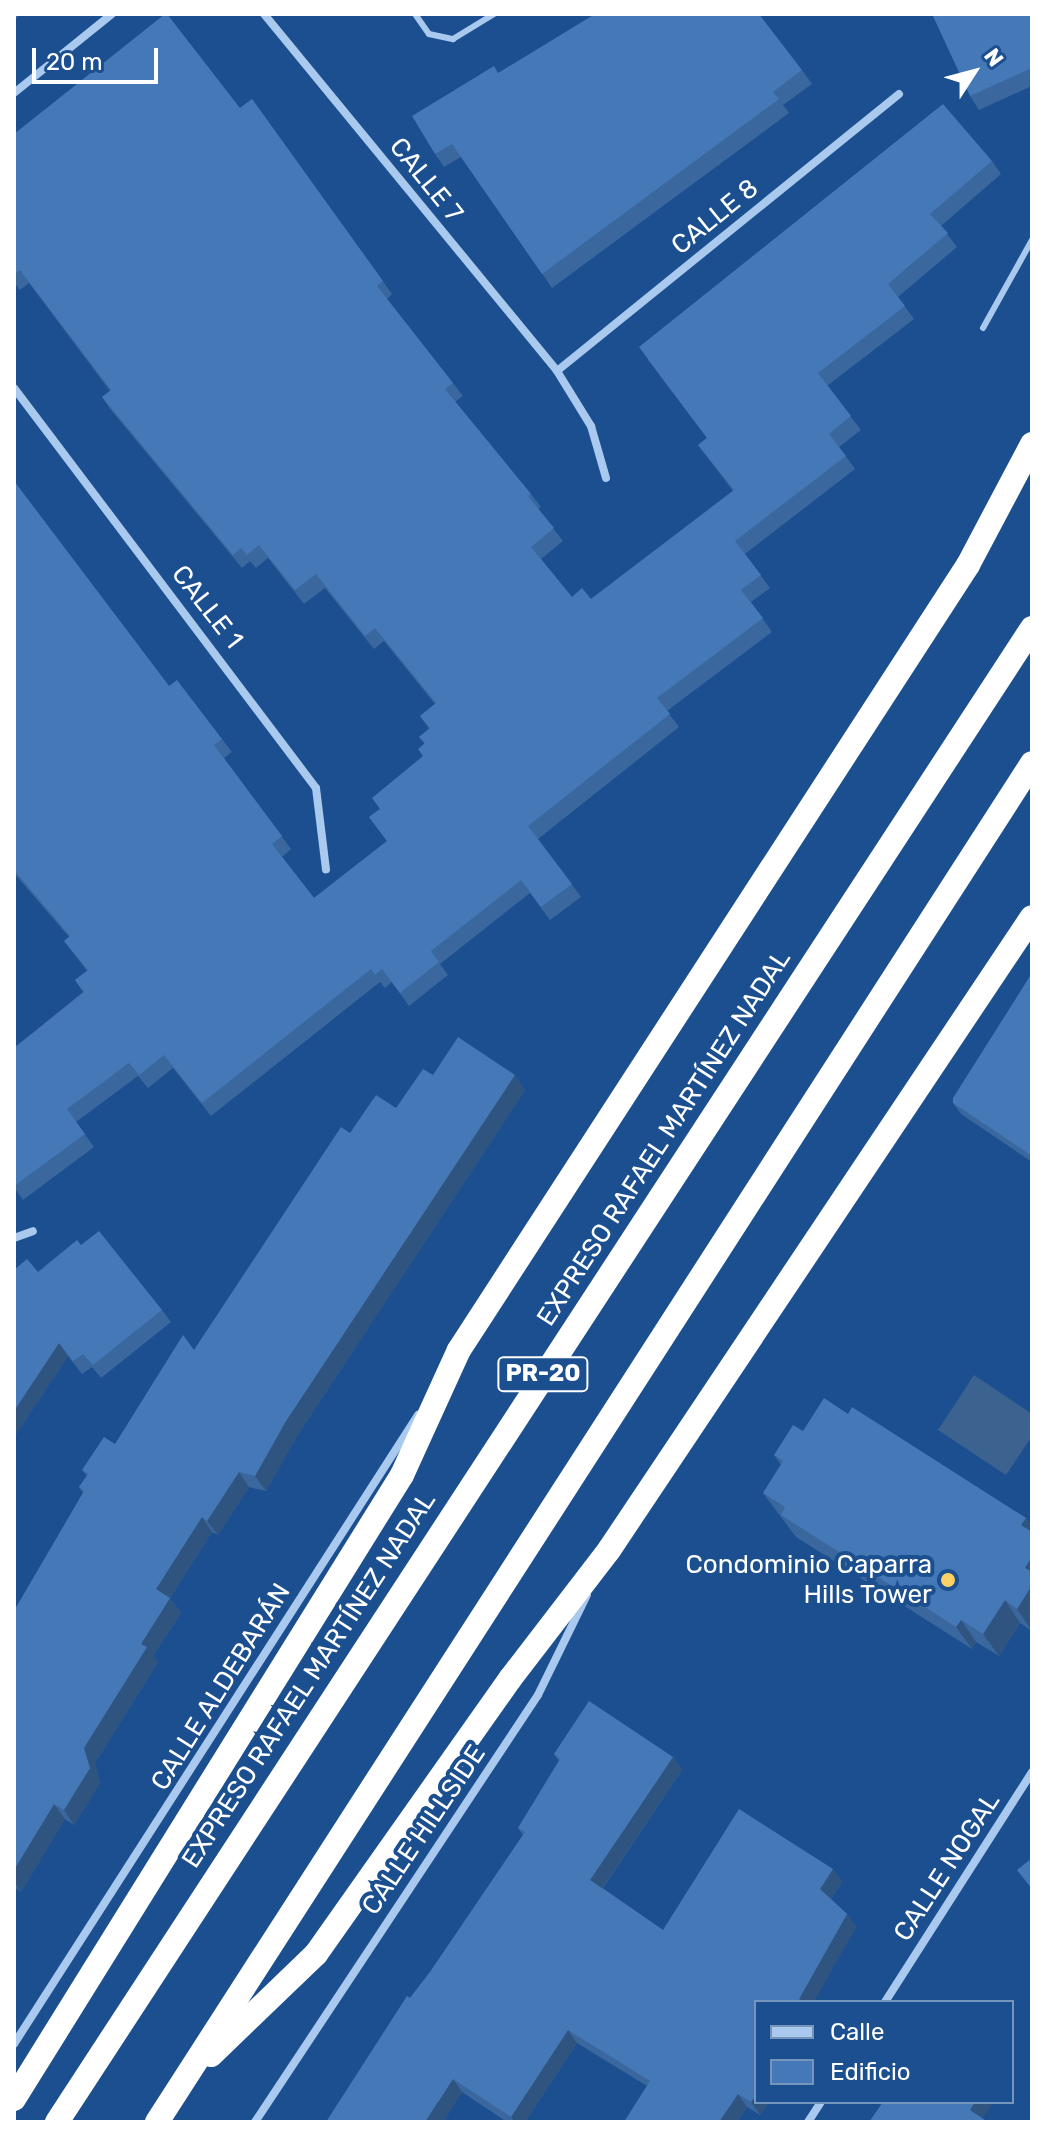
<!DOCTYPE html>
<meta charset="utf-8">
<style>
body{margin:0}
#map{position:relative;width:1046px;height:2136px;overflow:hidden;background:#1b4f8f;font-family:Rubik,sans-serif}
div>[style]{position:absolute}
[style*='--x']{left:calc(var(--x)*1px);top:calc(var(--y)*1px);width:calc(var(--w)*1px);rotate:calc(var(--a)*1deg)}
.water>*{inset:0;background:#3c6290}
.service>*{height:6px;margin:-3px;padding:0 3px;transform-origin:3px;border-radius:3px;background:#a9c9ee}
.minor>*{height:8px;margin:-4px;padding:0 4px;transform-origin:4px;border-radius:4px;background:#a9c9ee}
.motorway>*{height:24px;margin:-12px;padding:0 12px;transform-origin:12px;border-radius:12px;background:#fff}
.wall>*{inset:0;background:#3a679d}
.shaded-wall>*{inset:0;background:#305480}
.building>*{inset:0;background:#4478b7}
.dots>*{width:22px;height:22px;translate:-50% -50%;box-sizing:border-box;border:4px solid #1b4f8f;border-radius:50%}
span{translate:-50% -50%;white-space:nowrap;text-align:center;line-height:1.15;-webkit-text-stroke:8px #1b4f8f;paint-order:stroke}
.shield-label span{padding:2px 6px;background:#1b4f8f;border:2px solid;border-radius:6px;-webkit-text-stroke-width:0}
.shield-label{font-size:24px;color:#fff;font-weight:700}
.street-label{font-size:26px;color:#fff}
.poi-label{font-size:26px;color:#fff}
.right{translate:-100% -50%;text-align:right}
.frame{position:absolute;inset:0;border:16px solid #fff;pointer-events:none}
.legend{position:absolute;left:754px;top:2000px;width:260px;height:104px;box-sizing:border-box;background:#1b4f8f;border:2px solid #7695bc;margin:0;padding:10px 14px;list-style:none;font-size:24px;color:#fff}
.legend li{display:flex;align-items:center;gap:16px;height:40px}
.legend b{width:40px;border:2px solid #7695bc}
.north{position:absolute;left:934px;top:32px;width:80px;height:80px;-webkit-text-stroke:6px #1b4f8f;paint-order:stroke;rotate:54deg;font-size:22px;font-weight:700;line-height:32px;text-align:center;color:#fff}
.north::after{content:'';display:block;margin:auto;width:28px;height:36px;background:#fff;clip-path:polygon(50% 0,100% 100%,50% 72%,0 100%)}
.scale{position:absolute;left:32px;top:48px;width:126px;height:36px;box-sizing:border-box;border:4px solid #fff;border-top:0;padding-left:10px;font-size:24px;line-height:28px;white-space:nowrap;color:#fff;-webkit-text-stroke:6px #1b4f8f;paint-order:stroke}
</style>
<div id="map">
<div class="water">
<div style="clip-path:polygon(974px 1375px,1032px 1414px,1032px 1436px,1006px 1475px,938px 1430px)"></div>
</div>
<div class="service">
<div style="--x:415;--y:14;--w:24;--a:55"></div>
<div style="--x:429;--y:34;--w:25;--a:12"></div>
<div style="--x:453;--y:39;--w:48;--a:-31.4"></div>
<div style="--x:983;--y:328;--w:101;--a:-60.9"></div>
</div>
<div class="minor">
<div style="--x:264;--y:14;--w:462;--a:50.6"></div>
<div style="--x:557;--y:371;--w:65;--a:58.3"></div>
<div style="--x:591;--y:426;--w:54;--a:73.9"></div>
<div style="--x:14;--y:93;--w:126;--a:-38.9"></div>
<div style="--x:557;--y:371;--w:440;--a:-39"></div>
<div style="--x:14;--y:388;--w:501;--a:52.95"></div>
<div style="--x:316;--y:788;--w:82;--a:83"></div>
<div style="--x:14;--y:1238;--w:20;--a:-20"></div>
<div style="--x:885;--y:2002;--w:273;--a:-57.4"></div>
<div style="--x:14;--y:2044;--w:748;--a:-57.29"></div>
<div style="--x:255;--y:2122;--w:512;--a:-56.47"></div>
<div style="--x:538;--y:1695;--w:111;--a:-63.9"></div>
<div style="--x:808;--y:2122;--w:24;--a:-57"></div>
</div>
<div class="motorway">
<div style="--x:211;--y:2055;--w:146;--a:-43.9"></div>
<div style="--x:316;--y:1954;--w:337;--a:-54.8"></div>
<div style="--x:510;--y:1679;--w:163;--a:-52.5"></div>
<div style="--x:609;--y:1550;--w:761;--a:-56.25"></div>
<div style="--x:14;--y:2099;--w:735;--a:-58.13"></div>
<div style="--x:402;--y:1475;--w:137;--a:-65.5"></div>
<div style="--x:459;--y:1350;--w:936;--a:-57.04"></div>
<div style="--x:968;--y:565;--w:137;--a:-62.1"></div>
<div style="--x:57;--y:2122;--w:1784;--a:-56.87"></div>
<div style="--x:157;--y:2122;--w:1616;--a:-57.22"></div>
</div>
<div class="wall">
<div style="clip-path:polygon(14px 14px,21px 14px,14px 20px)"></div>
<div style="clip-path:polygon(1032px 14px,1032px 86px,979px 110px,970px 96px)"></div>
<div style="clip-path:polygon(802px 70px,812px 84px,783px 105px,789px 113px,552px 288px,461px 157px,444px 167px,435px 154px,499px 73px)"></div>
<div style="clip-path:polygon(252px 99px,392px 294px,387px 299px,463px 396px,455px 402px,531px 494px,541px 507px,538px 509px,563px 541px,541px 559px,572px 597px,591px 599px,733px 491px,698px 445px,707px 438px,648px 360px,992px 161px,1001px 174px,941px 226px,957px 247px,898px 297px,914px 319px,827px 386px,861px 430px,839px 447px,855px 469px,745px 554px,770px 588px,751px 602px,772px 632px,667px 711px,679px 727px,538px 839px,581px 897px,550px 920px,530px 893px,440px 964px,448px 975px,409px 1006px,392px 982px,385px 988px,380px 982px,211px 1116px,173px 1068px,148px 1088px,138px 1076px,76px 1122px,94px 1147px,23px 1200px,14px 1187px,14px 1048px,83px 992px,75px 980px,87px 971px,64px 941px,69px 937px,14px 873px,14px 481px,169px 686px,222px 739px,232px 752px,224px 758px,291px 849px,282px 857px,314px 898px,387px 841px,369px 817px,380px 809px,423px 756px,424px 743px,419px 737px,429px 729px,420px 716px,435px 704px,384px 641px,374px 649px,325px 588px,304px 604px,268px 558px,256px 568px,250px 561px,242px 568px,111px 410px,102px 397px,110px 391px,29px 283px,20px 290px,14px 282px,14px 134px,240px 108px)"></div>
<div style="clip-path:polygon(1032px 973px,1032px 1162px,961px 1114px,953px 1103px)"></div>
<div style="clip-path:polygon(433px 1075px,525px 1090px,297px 1436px,266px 1491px,249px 1487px,218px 1535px,212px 1532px,170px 1598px,181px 1613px,153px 1656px,158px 1662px,95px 1763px,100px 1783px,74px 1825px,65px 1819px,21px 1892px,14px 1887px,14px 1611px,83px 1493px,79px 1487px,87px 1476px,82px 1470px,115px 1444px,194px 1350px,350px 1133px,396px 1108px)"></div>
<div style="clip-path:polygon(81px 1245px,162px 1310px,171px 1322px,101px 1378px,92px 1367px,82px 1374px,68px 1356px,14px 1437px,14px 1270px,38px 1272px)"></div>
<div style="clip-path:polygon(848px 1414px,1026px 1518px,1032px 1527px,1032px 1631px,1020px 1623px,999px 1656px,976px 1642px,972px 1649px,796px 1537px,763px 1493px,781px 1465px,774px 1455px,803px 1431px)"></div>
<div style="clip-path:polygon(554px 1754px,673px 1757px,682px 1770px,603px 1888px,663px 1930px,833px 1869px,842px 1882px,831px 1899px,847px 1914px,856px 1927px,756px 2102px,769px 2102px,760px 2115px,747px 2107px,737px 2122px,624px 2122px,647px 2086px,577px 2043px,525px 2122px,507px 2122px,462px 2092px,443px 2122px,410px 1998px,430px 1972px,523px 1835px,518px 1828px,559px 1761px)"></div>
</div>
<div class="shaded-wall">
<div style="clip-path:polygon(515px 1075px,525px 1090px,297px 1436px,266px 1491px,255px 1476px,286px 1421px)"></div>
<div style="clip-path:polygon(59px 1343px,68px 1356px,14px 1437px,14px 1411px)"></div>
<div style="clip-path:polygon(239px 1472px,249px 1487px,218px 1535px,207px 1521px)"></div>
<div style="clip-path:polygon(202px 1517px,212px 1532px,166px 1604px,156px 1589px)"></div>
<div style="clip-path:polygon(1026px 1518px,1032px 1527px,1032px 1540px,1021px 1525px)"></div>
<div style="clip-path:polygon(1032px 1556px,1032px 1578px,1025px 1568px)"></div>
<div style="clip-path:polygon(1032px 1585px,1032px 1631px,1017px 1609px)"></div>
<div style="clip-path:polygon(170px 1598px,181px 1613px,153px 1656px,158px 1662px,95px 1763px,100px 1783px,74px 1825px,64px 1810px,84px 1748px,141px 1644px)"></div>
<div style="clip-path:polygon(1005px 1600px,1020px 1623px,999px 1656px,983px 1634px)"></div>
<div style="clip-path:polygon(961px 1620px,976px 1642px,972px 1649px,956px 1627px)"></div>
<div style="clip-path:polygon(673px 1757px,682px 1770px,599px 1893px,590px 1880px)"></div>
<div style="clip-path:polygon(54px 1804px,65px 1819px,21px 1892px,14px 1882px,14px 1870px)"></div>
<div style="clip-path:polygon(833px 1869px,842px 1882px,829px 1902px,820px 1889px)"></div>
<div style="clip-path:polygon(847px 1914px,856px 1927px,814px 2002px,801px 2002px,799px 1999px)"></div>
<div style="clip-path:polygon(568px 2030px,577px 2043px,525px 2122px,514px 2122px,511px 2117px)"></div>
<div style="clip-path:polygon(453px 2079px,462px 2092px,443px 2122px,425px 2122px)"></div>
<div style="clip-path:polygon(738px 2094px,747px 2107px,737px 2122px,719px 2122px)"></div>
<div style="clip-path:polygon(756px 2095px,756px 2102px,769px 2102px,760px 2115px,751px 2102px)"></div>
<div style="clip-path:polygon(975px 2102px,994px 2102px,980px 2122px,970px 2110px)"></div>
</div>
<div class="building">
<div style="clip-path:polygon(165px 14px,167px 14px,240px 108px,252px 99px,383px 281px,377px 286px,453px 383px,445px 389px,531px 494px,528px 496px,554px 528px,531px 547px,572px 597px,582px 588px,591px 599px,734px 490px,698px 445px,707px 438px,639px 347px,943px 104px,992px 161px,930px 214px,948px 233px,888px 284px,905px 306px,818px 373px,851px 416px,829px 434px,846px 456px,735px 541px,761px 575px,741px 590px,763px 618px,657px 698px,670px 714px,528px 826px,572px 884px,541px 907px,521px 880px,431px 951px,439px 962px,400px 993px,382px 969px,375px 975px,371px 969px,202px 1103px,164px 1055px,139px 1075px,129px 1063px,67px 1109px,85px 1134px,14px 1186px,14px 1048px,84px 992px,75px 980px,88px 970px,64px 941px,70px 936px,14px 870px,14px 481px,169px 686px,177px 680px,222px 739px,214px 745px,282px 836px,272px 844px,314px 898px,387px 841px,369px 817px,380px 809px,372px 798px,423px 756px,418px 749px,425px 743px,419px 737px,430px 728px,420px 716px,436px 703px,375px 628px,365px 636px,316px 574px,295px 590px,259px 545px,247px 555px,241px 548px,233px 555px,102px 397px,111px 390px,20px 270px,14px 274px,14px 134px)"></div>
<div style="clip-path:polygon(595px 14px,759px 14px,802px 70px,773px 92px,779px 99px,542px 274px,452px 144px,435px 154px,412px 116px,494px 66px,498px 73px)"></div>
<div style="clip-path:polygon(932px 14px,1032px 14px,1032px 68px,970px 96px)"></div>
<div style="clip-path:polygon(1032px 973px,1032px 1156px,953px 1103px,953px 1098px)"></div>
<div style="clip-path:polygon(458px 1037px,515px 1075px,286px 1421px,255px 1476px,239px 1472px,207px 1521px,202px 1517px,156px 1589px,170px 1598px,141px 1644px,147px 1647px,84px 1748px,90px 1768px,64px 1810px,54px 1804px,14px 1870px,14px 1611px,84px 1491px,79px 1487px,88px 1474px,82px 1470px,104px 1437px,115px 1444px,183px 1335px,194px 1350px,341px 1127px,350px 1133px,376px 1095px,396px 1108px,423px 1069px,433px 1075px)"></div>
<div style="clip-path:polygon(99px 1231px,162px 1310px,93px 1365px,83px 1354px,73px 1361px,59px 1343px,14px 1411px,14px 1270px,27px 1259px,38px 1272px,77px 1240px,81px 1245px)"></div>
<div style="clip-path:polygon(824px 1398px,848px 1414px,852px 1407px,1026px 1518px,1021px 1525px,1032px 1532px,1032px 1556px,1025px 1568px,1032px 1572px,1032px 1585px,1017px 1609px,1005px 1600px,983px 1634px,961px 1620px,956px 1627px,781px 1515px,785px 1507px,763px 1493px,783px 1461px,774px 1455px,793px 1425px,803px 1431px)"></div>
<div style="clip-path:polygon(589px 1701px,673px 1757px,590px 1880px,663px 1930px,739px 1809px,833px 1869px,820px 1889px,847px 1914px,799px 1999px,804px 2002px,756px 2002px,756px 2095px,751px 2102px,738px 2094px,719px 2122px,624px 2122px,650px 2081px,568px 2030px,511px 2117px,453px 2079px,425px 2122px,326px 2122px,407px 1996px,410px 1998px,430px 1972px,525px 1832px,518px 1828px,560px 1759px,554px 1754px)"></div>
<div style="clip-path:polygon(1032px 1858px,1032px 1889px,1017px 1870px)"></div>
<div style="clip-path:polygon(883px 2102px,975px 2102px,970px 2110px,988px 2122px,869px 2122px)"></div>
</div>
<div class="dots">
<div style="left:948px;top:1580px;background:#ffd166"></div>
</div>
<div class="shield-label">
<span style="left:543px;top:1374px">PR-20</span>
</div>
<div class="street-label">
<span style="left:426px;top:180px;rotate:51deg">CALLE 7</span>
<span style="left:715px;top:217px;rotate:-39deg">CALLE 8</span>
<span style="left:207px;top:607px;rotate:52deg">CALLE 1</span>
<span style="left:664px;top:1138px;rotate:-57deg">EXPRESO RAFAEL MARTÍNEZ NADAL</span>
<span style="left:309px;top:1680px;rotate:-57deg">EXPRESO RAFAEL MARTÍNEZ NADAL</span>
<span style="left:221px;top:1687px;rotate:-58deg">CALLE ALDEBARÁN</span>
<span style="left:424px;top:1830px;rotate:-56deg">CALLE HILLSIDE</span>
<span style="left:947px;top:1867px;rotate:-57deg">CALLE NOGAL</span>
</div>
<div class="poi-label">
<span class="right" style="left:932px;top:1580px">Condominio Caparra<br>Hills Tower</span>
</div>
<div class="frame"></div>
<ul class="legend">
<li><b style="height:10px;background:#a9c9ee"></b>Calle</li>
<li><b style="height:22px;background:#4478b7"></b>Edificio</li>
</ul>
<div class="north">N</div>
<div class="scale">20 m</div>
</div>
